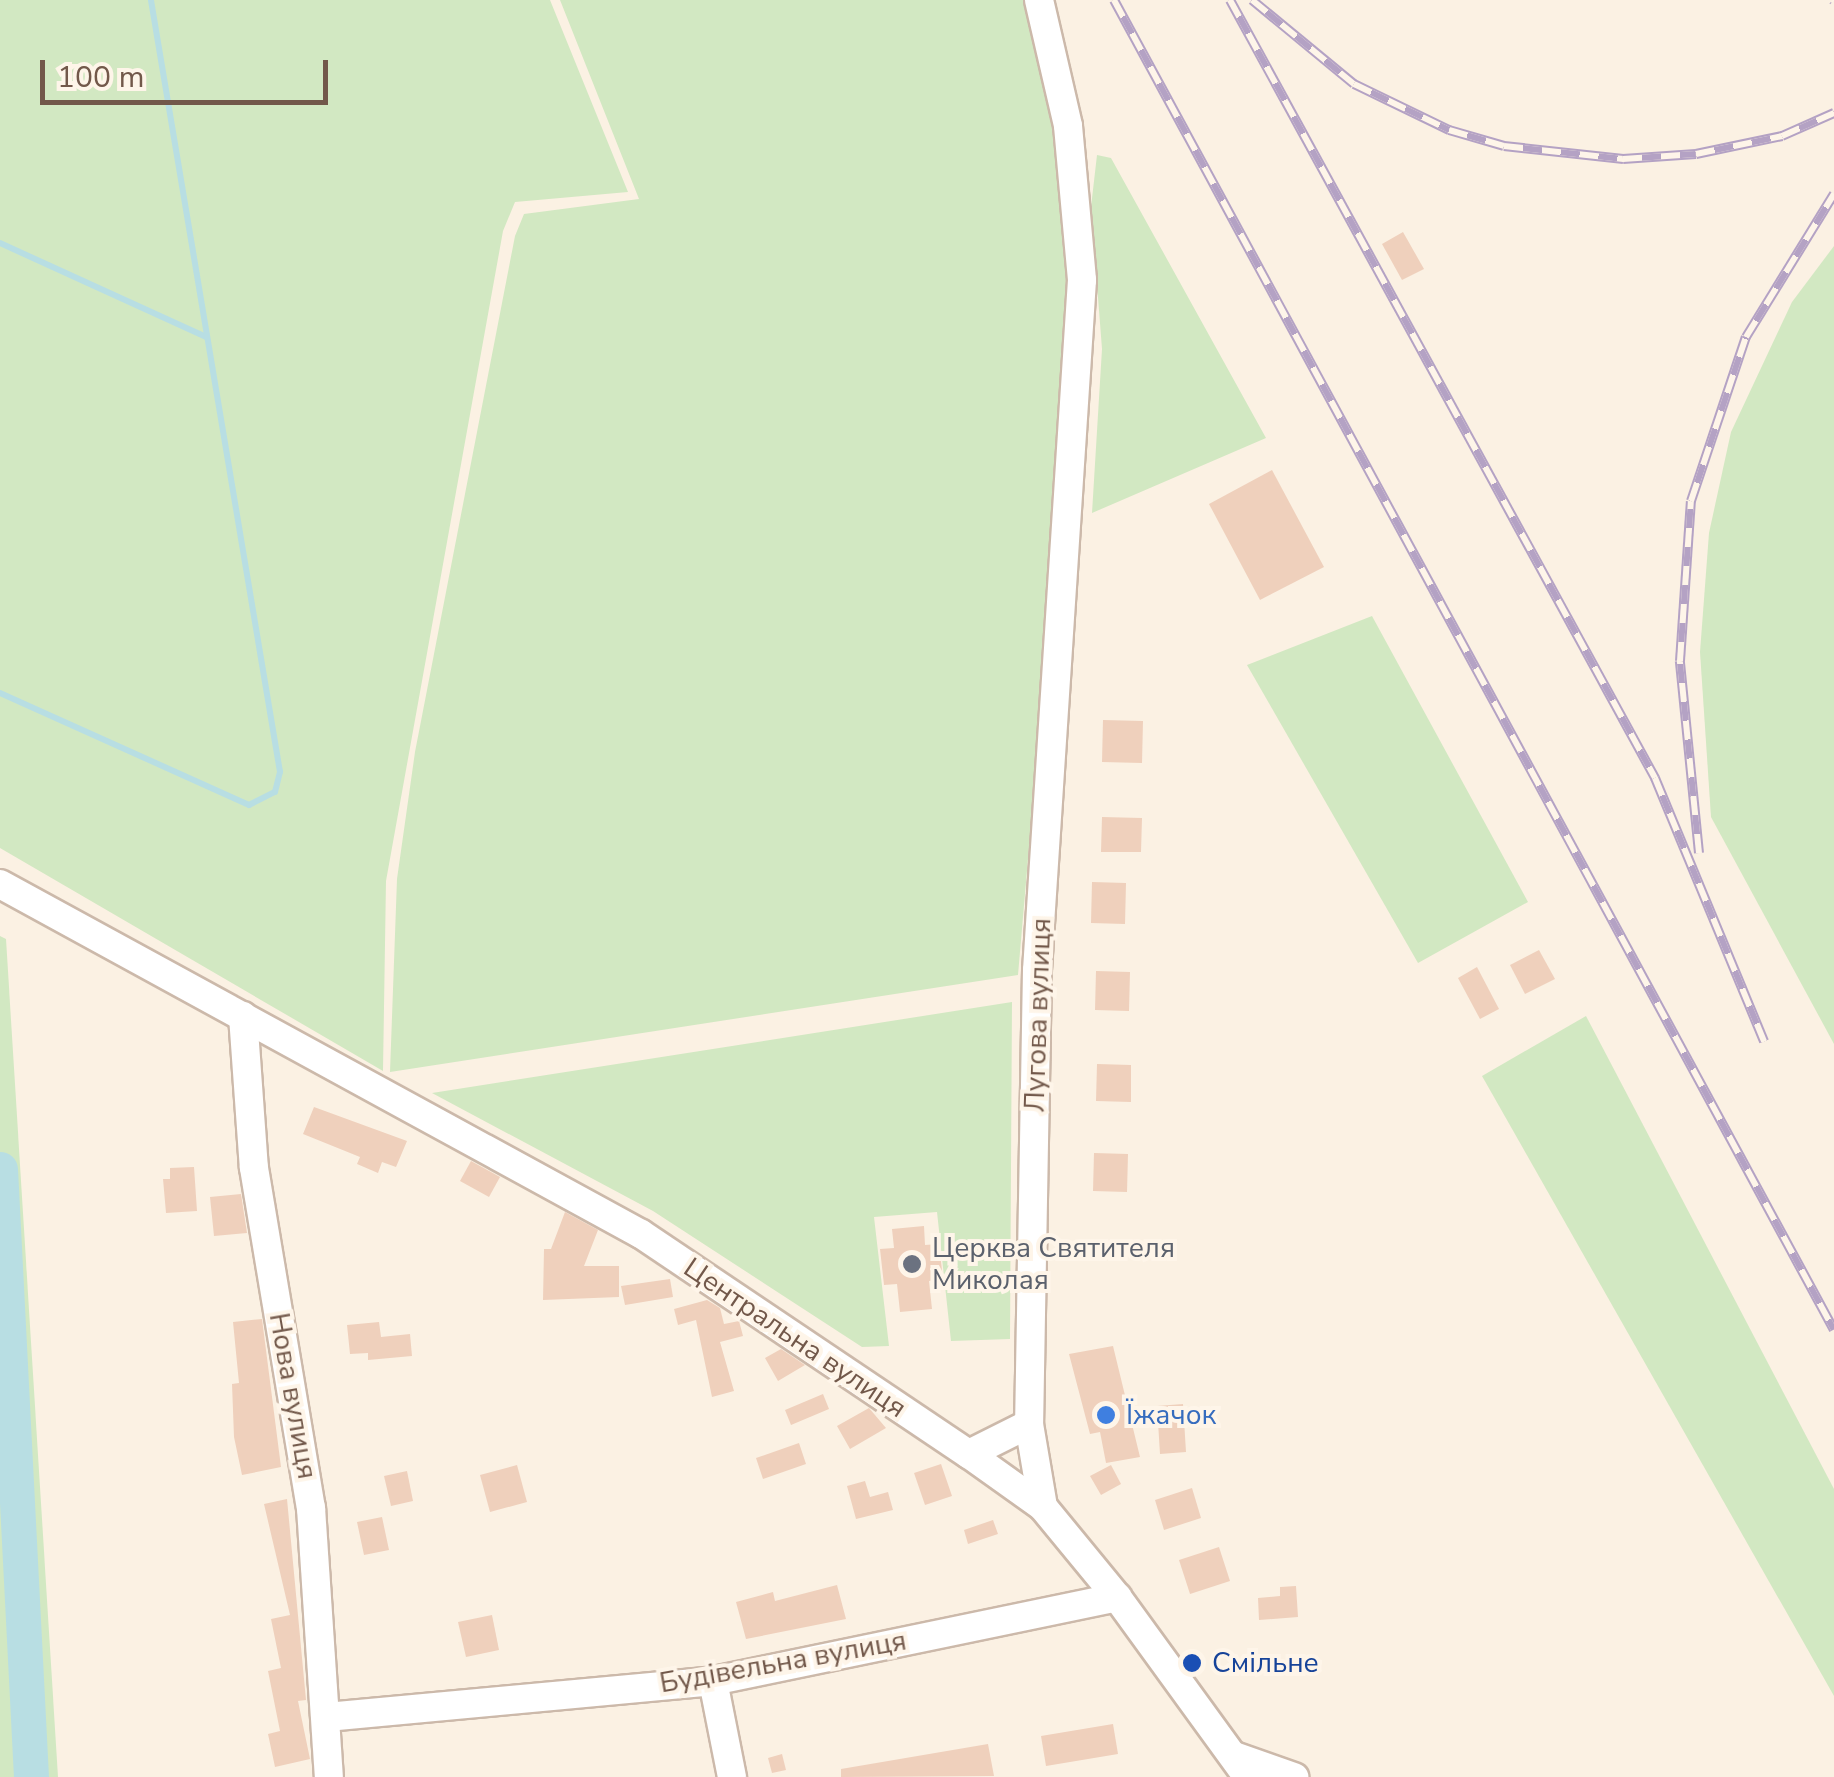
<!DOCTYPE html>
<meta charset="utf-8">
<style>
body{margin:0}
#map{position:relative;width:1834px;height:1777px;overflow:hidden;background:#fbf1e3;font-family:"Nunito Sans",sans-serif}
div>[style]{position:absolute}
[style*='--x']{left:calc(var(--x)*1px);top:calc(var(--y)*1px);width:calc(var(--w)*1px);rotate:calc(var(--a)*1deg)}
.green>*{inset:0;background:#d2e8c2}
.stream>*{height:6px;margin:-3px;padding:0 3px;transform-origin:3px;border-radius:3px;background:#b8dee3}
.river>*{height:35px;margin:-17.5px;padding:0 17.5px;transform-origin:17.5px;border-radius:17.5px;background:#b8dee3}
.building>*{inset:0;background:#efd0bc}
.roads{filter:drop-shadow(2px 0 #ccb9aa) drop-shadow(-2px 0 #ccb9aa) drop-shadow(0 2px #ccb9aa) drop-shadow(0 -2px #ccb9aa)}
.minor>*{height:28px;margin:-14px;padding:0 14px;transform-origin:14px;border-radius:14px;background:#fff}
.rail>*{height:10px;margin-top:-5px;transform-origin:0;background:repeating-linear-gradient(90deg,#fef5e9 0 19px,#b4a2c4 0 38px);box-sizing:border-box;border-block:2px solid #b4a2c4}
.dots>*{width:28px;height:28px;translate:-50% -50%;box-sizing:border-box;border:5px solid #fef5e9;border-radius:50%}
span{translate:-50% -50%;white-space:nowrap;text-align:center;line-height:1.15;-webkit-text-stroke:8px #fef5e9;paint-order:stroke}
.street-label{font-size:28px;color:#72584a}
.worship-label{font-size:28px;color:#5b616d}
.left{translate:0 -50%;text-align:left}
.shop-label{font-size:28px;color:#366cbe}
.transit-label{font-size:28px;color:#164399}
.scale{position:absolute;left:40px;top:60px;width:288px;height:45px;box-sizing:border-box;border:5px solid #72584a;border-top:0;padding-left:12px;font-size:30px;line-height:35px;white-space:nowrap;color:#72584a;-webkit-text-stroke:8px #fef5e9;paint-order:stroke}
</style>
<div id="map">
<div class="green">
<div style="clip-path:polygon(0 0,550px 0,628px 192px,515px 202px,503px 231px,386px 881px,383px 1071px,0 848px)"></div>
<div style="clip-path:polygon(560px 0,1030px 0,1060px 128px,1075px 314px,1018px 975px,390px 1072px,397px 879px,415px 752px,515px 236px,524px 214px,639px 199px)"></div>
<div style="clip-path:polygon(1097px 155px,1111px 158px,1266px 438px,1092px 513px,1102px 349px,1091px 207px)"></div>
<div style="clip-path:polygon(1834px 246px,1834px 1044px,1711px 817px,1700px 652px,1709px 533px,1731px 432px,1792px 302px)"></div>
<div style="clip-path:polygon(1372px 616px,1528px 902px,1418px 963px,1247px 665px)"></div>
<div style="clip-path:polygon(0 936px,6px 939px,58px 1777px,0 1777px)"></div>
<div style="clip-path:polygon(1012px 1002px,1010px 1339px,951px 1341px,937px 1212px,874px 1217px,889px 1346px,862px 1347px,653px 1211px,432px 1093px)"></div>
<div style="clip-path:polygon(1586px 1016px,1834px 1489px,1834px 1696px,1482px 1076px)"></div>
</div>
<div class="stream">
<div style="--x:0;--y:243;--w:226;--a:24.5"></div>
<div style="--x:0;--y:693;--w:273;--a:24.2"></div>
<div style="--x:249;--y:805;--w:29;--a:-27"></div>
<div style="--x:275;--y:792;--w:21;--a:-76"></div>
<div style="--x:280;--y:772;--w:783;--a:-99.49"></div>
</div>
<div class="river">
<div style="--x:0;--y:1169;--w:609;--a:87.08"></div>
</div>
<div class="building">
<div style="clip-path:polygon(1403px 232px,1424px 269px,1402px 280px,1382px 244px)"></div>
<div style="clip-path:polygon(1272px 470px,1324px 567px,1260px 600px,1209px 504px)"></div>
<div style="clip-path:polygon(1103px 720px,1143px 721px,1142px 763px,1102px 762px)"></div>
<div style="clip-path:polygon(1102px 817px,1142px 818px,1141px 852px,1101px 852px)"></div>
<div style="clip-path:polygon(1092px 882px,1126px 883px,1125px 924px,1091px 923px)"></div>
<div style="clip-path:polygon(1539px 950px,1555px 979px,1525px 994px,1510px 965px)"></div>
<div style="clip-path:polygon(1477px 967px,1499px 1009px,1480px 1019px,1458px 978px)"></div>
<div style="clip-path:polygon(1096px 971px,1130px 972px,1129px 1011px,1095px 1010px)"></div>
<div style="clip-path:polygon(1097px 1064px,1131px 1065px,1131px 1102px,1096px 1101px)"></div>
<div style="clip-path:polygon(314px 1107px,407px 1141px,396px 1167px,382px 1162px,378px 1173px,357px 1164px,360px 1157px,303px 1134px)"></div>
<div style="clip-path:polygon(1094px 1153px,1128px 1154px,1127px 1192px,1093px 1191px)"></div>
<div style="clip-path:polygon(471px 1161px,500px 1177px,489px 1197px,460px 1181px)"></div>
<div style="clip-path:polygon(194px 1167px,197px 1211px,166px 1213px,163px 1179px,170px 1179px,170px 1168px)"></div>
<div style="clip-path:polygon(241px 1194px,247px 1233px,214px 1236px,210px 1197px)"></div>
<div style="clip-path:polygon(565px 1212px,598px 1230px,584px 1266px,619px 1266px,619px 1297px,543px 1300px,544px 1249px,551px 1249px)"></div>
<div style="clip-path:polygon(924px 1226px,925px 1245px,939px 1244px,943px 1279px,929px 1281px,932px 1309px,900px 1312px,897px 1284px,884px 1285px,880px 1249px,894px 1248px,892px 1229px)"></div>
<div style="clip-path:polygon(670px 1279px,673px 1297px,625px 1305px,621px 1286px)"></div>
<div style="clip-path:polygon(707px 1300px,720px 1308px,724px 1324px,739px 1321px,743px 1336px,720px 1342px,734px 1391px,712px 1397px,696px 1320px,678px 1325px,674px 1309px)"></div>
<div style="clip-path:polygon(262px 1319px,281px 1467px,242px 1475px,234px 1437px,232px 1384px,239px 1383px,233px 1322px)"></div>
<div style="clip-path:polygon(379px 1322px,381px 1337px,410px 1334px,412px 1356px,368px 1360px,368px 1353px,350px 1354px,347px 1325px)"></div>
<div style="clip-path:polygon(1113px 1346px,1140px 1457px,1106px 1463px,1100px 1432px,1090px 1434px,1069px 1354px)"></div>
<div style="clip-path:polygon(781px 1349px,805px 1365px,778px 1381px,765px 1358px)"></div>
<div style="clip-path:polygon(823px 1394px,829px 1409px,791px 1425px,785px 1410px)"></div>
<div style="clip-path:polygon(1183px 1404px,1186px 1452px,1160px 1454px,1157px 1406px)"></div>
<div style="clip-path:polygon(869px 1408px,886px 1428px,850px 1449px,837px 1426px)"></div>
<div style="clip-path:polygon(799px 1443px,806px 1464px,763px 1479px,756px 1458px)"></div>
<div style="clip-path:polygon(941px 1464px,952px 1496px,925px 1505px,914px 1473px)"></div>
<div style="clip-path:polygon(517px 1465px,527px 1502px,490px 1512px,480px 1475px)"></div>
<div style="clip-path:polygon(1111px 1465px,1121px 1484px,1101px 1495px,1090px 1476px)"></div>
<div style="clip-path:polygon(407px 1471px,413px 1501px,391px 1506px,384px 1476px)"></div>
<div style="clip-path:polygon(865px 1481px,870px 1497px,888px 1492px,893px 1510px,856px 1519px,847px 1486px)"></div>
<div style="clip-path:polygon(1192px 1488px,1201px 1518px,1164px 1530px,1155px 1500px)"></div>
<div style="clip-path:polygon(287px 1499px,306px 1700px,298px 1701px,310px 1759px,275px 1767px,268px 1734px,280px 1731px,268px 1671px,281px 1668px,271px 1619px,290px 1615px,264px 1504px)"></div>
<div style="clip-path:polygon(382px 1517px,389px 1550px,364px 1555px,357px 1522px)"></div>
<div style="clip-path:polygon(993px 1520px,998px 1534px,968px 1544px,964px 1530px)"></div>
<div style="clip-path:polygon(1219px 1547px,1230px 1581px,1190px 1594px,1179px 1560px)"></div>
<div style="clip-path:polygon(837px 1585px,846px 1619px,746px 1639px,736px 1602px,773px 1592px,775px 1601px)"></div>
<div style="clip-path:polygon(1296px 1586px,1298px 1617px,1259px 1620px,1258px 1598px,1280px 1596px,1280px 1587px)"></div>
<div style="clip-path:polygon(492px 1615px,499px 1650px,466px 1657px,458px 1622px)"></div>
<div style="clip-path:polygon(1113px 1724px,1118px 1754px,1046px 1766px,1041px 1736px)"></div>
<div style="clip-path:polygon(988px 1744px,994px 1776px,841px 1777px,841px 1769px)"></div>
<div style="clip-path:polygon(782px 1754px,786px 1770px,772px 1773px,768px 1758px)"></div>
</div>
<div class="roads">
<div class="minor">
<div style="--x:1039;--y:0;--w:129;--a:77"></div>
<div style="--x:1068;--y:126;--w:155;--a:84.8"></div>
<div style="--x:1082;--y:280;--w:691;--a:93.73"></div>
<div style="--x:1037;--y:970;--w:454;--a:91"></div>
<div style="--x:1029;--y:1424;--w:84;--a:80.4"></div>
<div style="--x:0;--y:884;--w:730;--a:28.64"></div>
<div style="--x:641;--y:1234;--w:395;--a:33.9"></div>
<div style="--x:969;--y:1454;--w:91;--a:35.6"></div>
<div style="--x:1043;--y:1507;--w:117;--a:50.6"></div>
<div style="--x:1117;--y:1597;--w:223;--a:54"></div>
<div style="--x:243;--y:1016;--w:152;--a:85.9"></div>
<div style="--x:254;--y:1168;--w:345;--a:80.5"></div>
<div style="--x:311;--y:1508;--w:270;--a:86.2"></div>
<div style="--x:969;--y:1454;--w:67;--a:-26.6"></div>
<div style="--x:713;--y:1681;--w:98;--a:78.8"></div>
<div style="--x:327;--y:1717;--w:388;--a:-5.3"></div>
<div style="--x:713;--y:1681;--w:413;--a:-11.7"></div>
<div style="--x:1234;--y:1756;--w:64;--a:19.3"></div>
</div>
</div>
<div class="rail">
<div style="--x:1114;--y:0;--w:1512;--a:61.57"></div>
<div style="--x:1230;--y:0;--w:887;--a:61.35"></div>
<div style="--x:1655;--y:778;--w:285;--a:67.5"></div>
<div style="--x:1252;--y:0;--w:132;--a:39.5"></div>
<div style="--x:1354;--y:84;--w:106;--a:25.8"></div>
<div style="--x:1449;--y:130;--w:57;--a:16.2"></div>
<div style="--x:1504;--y:146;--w:120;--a:6.2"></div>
<div style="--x:1623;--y:159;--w:73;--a:-3.9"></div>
<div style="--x:1696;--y:154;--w:88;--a:-11.8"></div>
<div style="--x:1782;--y:136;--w:57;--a:-23.9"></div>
<div style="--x:1833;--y:0;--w:1;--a:45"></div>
<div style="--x:1699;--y:853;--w:193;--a:-95.7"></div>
<div style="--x:1680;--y:661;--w:160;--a:-86.1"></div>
<div style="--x:1691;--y:501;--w:173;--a:-71.5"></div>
<div style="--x:1746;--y:337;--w:168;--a:-58.4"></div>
</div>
<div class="dots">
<div style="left:912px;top:1264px;background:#6b7280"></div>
<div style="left:1106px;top:1415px;background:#3f7fe0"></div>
<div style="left:1192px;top:1663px;background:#1a4fb4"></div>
</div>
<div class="street-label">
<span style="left:1038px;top:1015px;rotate:-88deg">Лугова вулиця</span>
<span style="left:795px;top:1338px;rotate:34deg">Центральна вулиця</span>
<span style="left:293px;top:1396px;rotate:80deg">Нова вулиця</span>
<span style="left:783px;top:1662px;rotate:-10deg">Будівельна вулиця</span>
</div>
<div class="worship-label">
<span class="left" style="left:932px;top:1264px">Церква Святителя<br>Миколая</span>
</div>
<div class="shop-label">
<span class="left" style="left:1126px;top:1415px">Їжачок</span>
</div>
<div class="transit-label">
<span class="left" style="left:1212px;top:1663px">Смільне</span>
</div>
<div class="scale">100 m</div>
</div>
